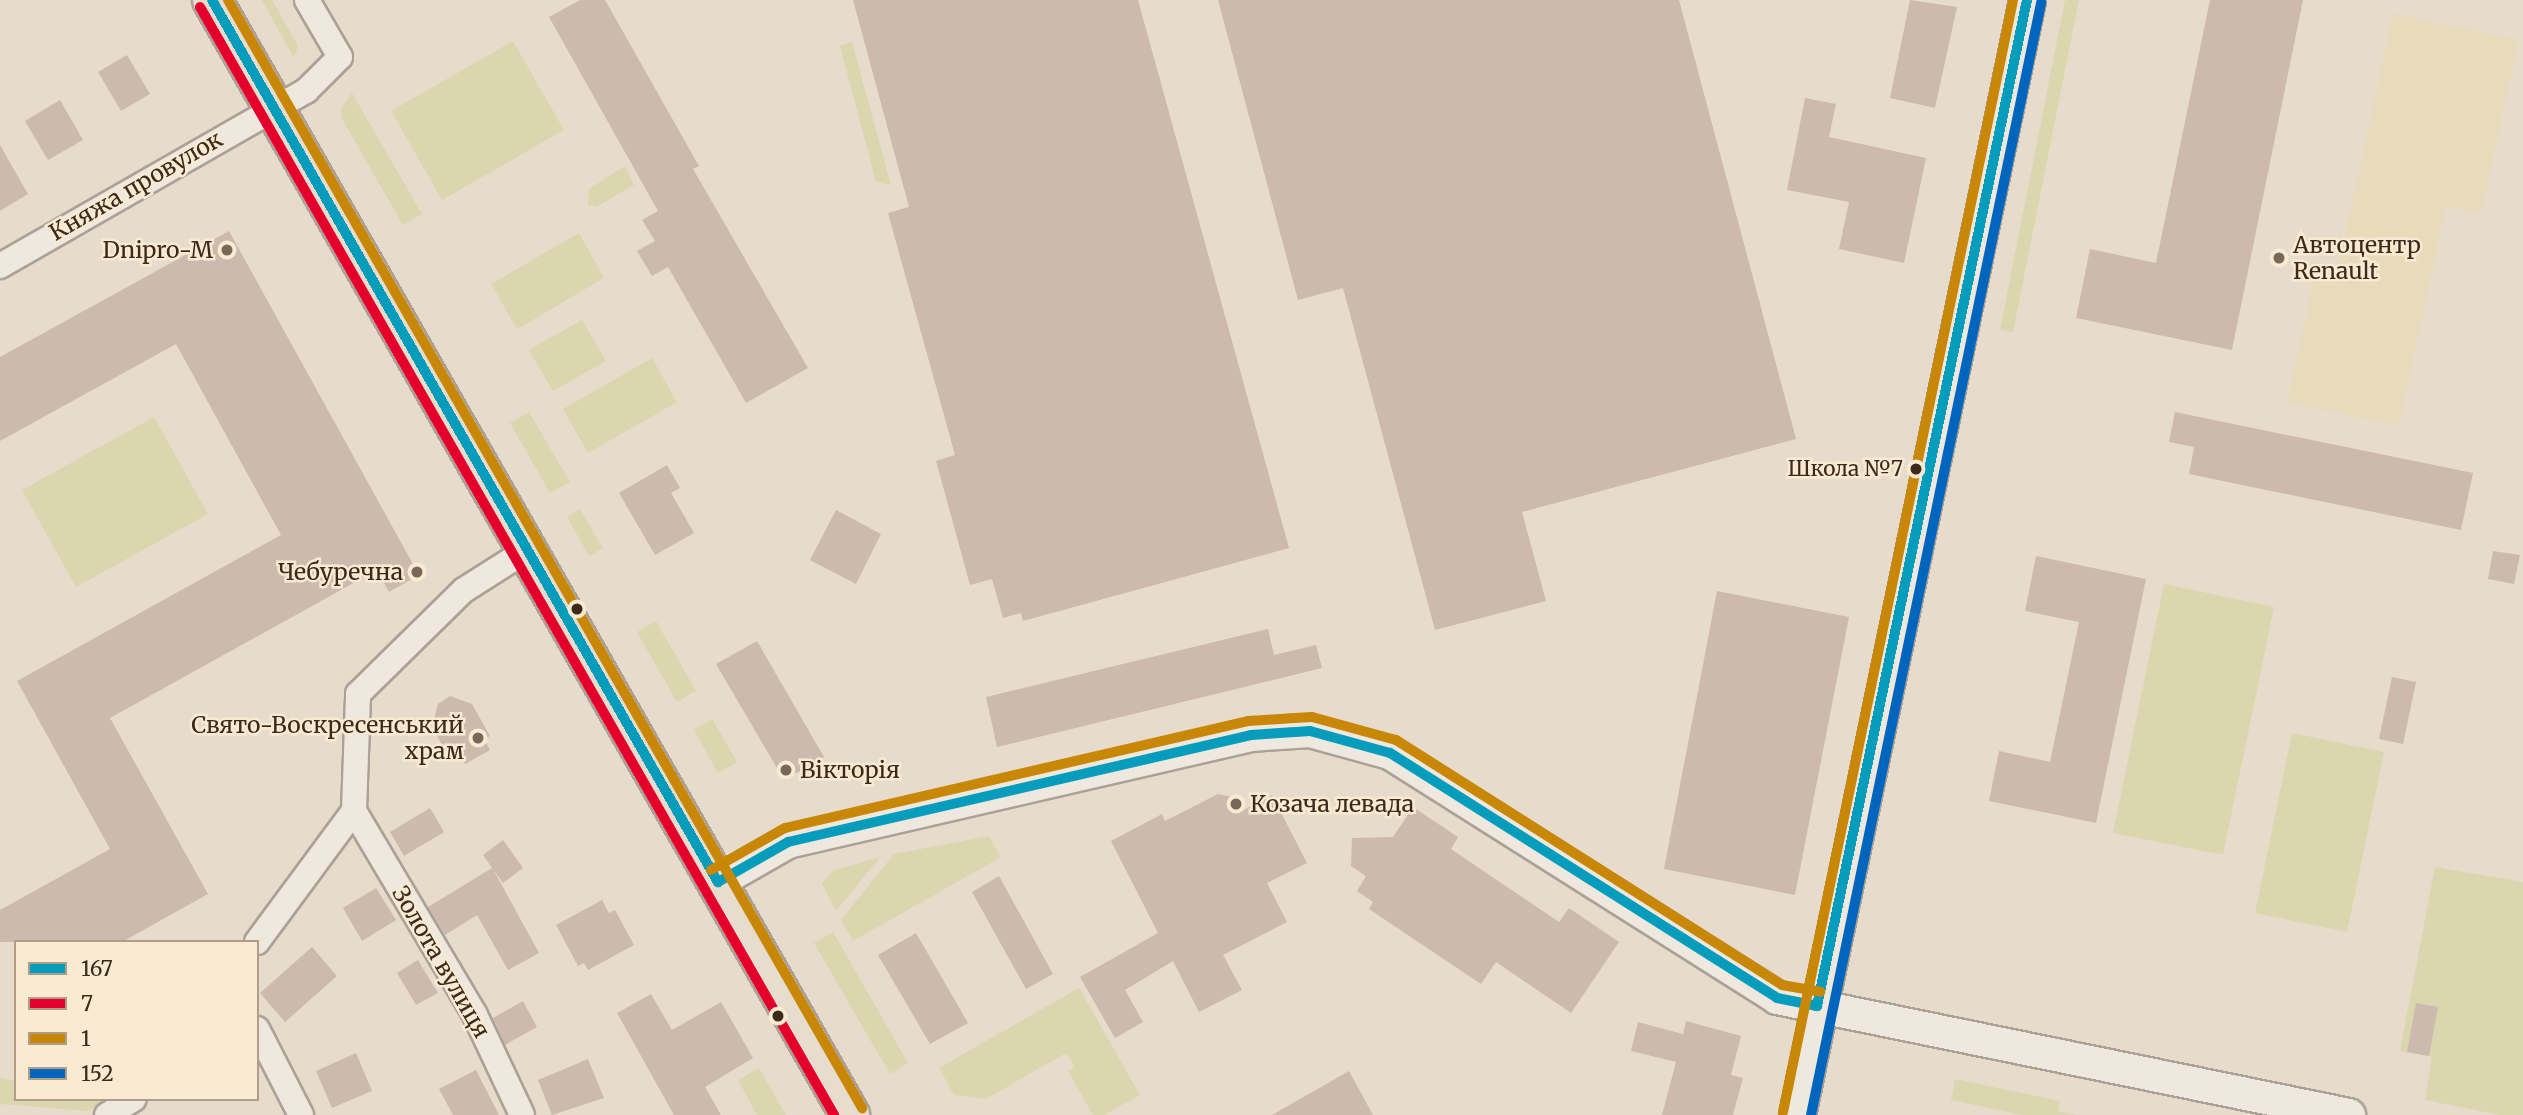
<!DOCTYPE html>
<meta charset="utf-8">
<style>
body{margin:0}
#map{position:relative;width:2523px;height:1115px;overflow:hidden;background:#e7dccc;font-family:Merriweather,serif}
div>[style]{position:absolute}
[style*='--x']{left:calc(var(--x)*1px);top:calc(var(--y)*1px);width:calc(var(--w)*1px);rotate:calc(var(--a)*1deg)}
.farmland>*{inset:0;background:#e8dbbc}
.green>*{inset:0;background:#dad6ad}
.building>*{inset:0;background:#cbbaad}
.roads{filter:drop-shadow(2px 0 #aca196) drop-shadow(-2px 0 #aca196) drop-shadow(0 2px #aca196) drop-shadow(0 -2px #aca196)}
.minor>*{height:24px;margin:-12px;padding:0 12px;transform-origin:12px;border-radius:12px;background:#eee8df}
.tertiary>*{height:32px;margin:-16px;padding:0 16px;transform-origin:16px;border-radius:16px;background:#eee8df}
.secondary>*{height:35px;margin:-17.5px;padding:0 17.5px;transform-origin:17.5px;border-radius:17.5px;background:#eee8df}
.primary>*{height:38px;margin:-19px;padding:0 19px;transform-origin:19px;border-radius:19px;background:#e6ddcf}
.bus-1>*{height:10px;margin:-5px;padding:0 5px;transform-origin:5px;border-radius:5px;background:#069cbc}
.bus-2>*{height:10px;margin:-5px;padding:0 5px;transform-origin:5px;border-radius:5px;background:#e4002b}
.bus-3>*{height:10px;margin:-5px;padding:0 5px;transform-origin:5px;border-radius:5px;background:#c88707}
.bus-4>*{height:10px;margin:-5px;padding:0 5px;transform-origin:5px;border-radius:5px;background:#0065bd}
.dots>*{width:19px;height:19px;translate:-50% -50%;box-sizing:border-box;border:4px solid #f9ead2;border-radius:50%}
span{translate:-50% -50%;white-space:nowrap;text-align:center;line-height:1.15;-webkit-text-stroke:5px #f9ead2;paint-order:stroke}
.bus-label{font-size:21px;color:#3c291c}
.right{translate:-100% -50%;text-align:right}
.street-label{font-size:23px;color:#3c291c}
.poi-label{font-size:23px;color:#3c291c}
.left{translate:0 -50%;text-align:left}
.legend{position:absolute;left:14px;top:940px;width:245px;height:161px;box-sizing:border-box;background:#f9ead2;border:2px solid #ad9d89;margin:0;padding:9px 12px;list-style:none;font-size:21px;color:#3c291c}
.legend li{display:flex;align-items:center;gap:14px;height:35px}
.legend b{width:35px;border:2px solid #ad9d89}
</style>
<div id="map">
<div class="farmland">
<div style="clip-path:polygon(2393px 13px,2519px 40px,2481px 214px,2446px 207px,2399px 426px,2287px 402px,2317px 263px,2338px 267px)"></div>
</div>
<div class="green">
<div style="clip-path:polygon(262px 0,272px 0,298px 46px,294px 58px)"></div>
<div style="clip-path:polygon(2065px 0,2079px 0,2013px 332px,2000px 330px)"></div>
<div style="clip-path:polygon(513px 41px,564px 130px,442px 200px,391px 111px)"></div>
<div style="clip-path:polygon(852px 42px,891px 185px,876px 182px,840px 46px)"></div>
<div style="clip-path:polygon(352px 93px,422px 214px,403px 225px,342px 119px,341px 109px)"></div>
<div style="clip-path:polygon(625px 166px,634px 185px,596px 207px,588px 205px,589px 189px)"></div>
<div style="clip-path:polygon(579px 233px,604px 278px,517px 329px,491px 284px)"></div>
<div style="clip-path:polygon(582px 320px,606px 361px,553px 391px,529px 350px)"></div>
<div style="clip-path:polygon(652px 358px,677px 402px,588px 453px,563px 409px)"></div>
<div style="clip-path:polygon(529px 412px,570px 482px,550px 493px,510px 423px)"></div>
<div style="clip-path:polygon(154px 417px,208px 514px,76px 587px,22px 490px)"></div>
<div style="clip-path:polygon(580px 509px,603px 548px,589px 556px,567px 517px)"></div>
<div style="clip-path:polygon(2164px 584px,2274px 607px,2223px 855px,2113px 833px)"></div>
<div style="clip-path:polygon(656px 621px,696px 691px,677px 702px,637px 632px)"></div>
<div style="clip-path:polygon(712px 719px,737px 762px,718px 773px,694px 730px)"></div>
<div style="clip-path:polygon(2292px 733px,2384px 752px,2347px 932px,2255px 913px)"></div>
<div style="clip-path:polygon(989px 836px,1001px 857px,853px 941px,841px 920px,894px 854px)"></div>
<div style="clip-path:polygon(880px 857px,836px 911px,822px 884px,832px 871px)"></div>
<div style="clip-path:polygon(2435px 867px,2523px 882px,2523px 1115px,2500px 1115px,2425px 1100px,2432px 1057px,2400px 1051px)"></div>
<div style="clip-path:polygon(833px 932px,908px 1063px,890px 1074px,814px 943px)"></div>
<div style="clip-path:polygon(1079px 988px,1140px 1095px,1104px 1115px,1093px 1115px,1068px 1071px,1075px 1067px,1066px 1053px,986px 1099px,954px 1095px,939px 1068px)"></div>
<div style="clip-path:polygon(759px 1068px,786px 1115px,757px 1115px,738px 1080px)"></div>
<div style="clip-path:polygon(0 1078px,16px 1081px,16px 1099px,108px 1099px,88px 1111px,0 1104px)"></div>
<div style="clip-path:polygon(1955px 1079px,2060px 1101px,2058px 1111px,2077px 1115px,2023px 1115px,1951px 1100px)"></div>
</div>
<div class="building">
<div style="clip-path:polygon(580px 0,605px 0,699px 166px,693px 169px,808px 368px,746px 403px,668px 267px,652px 276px,637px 251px,655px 241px,642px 220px,658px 211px,549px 17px)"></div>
<div style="clip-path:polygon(853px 0,1138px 0,1289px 548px,1023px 621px,1021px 613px,1003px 618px,992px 579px,970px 585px,936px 461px,955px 455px,888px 213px,909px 207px)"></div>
<div style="clip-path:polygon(1218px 0,1679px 0,1796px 439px,1522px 512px,1546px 601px,1435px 630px,1343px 288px,1298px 300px)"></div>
<div style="clip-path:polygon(1910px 0,1957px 7px,1935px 108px,1890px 98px)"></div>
<div style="clip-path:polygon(2210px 0,2303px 0,2232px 350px,2076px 318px,2090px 249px,2156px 263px)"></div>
<div style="clip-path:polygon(127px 55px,150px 94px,121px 111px,98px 72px)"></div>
<div style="clip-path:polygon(1805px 98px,1836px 104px,1829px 137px,1926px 158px,1904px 263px,1839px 249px,1849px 202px,1787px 190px)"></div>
<div style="clip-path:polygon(60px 100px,83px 140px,48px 160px,25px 121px)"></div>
<div style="clip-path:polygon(0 145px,28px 194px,0 211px)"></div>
<div style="clip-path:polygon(229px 231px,419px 575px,389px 592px,377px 570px,110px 718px,208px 894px,122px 942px,0 942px,0 910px,110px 849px,17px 681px,281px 535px,176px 344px,0 441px,0 357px)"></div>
<div style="clip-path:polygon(2175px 412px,2473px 473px,2461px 530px,2189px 474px,2194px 447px,2169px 442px)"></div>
<div style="clip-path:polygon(667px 465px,680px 488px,671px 493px,694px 533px,655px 555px,619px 493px)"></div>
<div style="clip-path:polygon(836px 510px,881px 534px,856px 584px,810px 560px)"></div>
<div style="clip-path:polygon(2493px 551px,2520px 555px,2514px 584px,2488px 579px)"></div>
<div style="clip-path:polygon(2036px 556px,2146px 579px,2096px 823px,1989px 801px,1999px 751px,2050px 762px,2079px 622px,2025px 611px)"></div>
<div style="clip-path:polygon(1717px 591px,1849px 617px,1795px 895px,1664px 869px)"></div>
<div style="clip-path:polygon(1268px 629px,1274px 655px,1316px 645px,1322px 668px,997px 747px,986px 697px)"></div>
<div style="clip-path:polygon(757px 641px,824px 757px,784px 780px,716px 664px)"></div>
<div style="clip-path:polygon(2392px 677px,2416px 682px,2403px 744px,2379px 739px)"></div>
<div style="clip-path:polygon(450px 696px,472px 704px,490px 736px,484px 739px,490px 750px,465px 764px,460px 754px,450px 759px,432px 727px,438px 704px)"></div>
<div style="clip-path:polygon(1218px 794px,1232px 797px,1240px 812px,1272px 795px,1307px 863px,1267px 883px,1287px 922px,1223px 955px,1242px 990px,1199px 1012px,1173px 961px,1125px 990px,1143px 1022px,1115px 1038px,1080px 977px,1158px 933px,1111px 841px,1162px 814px,1165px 821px)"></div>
<div style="clip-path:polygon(1413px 807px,1458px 837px,1451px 849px,1559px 922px,1569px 908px,1619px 942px,1571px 1013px,1496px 962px,1481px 984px,1369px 909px,1373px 902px,1357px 891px,1366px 876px,1351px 866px,1352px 838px,1393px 837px)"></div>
<div style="clip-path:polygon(430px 808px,444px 832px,404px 856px,390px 832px)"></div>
<div style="clip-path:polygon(503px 840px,523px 868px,503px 883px,493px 869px,539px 953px,508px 970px,477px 915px,445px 935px,428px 907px,492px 868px,483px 855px)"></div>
<div style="clip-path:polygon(999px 876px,1053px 974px,1026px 989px,972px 892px)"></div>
<div style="clip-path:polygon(376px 888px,396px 920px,362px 941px,343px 908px)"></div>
<div style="clip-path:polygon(602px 900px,609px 913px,615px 910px,634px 945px,588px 970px,584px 963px,578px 966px,556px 925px)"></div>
<div style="clip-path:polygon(916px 933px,968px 1023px,930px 1044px,878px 955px)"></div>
<div style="clip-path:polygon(312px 947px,337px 976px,285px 1022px,260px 993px)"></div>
<div style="clip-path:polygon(418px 960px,438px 993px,416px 1005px,397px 973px)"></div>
<div style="clip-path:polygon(651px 994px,672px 1030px,721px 1002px,753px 1058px,705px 1087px,721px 1115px,674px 1115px,617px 1013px)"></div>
<div style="clip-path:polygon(523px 1001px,537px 1027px,505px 1045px,493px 1018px)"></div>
<div style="clip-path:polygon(2416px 1003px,2438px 1007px,2429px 1056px,2407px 1052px)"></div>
<div style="clip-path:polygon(1686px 1021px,1741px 1036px,1731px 1075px,1743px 1078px,1733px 1115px,1662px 1115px,1676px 1062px,1631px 1051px,1638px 1022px,1683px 1034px)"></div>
<div style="clip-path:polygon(356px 1053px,372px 1091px,332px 1108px,316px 1071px)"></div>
<div style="clip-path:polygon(588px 1059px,604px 1098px,552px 1115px,538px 1080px)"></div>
<div style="clip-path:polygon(476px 1070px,499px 1115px,453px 1115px,439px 1089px)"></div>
<div style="clip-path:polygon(1349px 1071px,1373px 1115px,1272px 1115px)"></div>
</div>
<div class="roads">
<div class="minor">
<div style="--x:0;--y:266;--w:353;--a:-29.8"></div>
<div style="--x:306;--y:91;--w:48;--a:-45"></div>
<div style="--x:340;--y:57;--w:66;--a:-120.1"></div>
<div style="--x:354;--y:811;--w:237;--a:59.3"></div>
<div style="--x:475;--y:1015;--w:110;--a:64.8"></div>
<div style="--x:257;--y:942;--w:163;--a:-53.5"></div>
<div style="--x:354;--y:811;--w:117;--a:-88"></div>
<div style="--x:358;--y:694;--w:148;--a:-44.5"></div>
<div style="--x:464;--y:590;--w:75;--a:-32.4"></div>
<div style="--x:257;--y:1029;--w:97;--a:62.9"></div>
<div style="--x:107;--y:1115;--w:31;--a:-31"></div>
</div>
<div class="tertiary">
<div style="--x:718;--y:882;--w:81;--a:-29.7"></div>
<div style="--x:788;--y:842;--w:475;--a:-13"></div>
<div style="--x:1251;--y:735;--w:59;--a:-3.9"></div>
<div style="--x:1310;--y:731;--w:83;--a:15.4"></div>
<div style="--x:1390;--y:753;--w:458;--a:32.3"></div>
<div style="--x:1777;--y:998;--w:584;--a:11.56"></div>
</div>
<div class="secondary">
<div style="--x:1797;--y:1115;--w:1138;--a:-78.34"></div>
</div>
<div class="primary">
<div style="--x:212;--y:0;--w:1285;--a:60.22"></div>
</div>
</div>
<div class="bus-1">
<div style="--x:212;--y:0;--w:1017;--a:60.16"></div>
<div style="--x:718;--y:882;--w:81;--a:-29.7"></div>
<div style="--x:788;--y:842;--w:475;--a:-13"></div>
<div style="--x:1251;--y:735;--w:59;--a:-3.9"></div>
<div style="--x:1310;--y:731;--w:83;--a:15.4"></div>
<div style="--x:1390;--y:753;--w:458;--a:32.3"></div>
<div style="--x:1777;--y:998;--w:41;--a:11.3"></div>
<div style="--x:1817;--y:1006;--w:1028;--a:-78.21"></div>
</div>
<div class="bus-2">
<div style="--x:200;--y:7;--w:1277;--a:60.22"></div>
</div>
<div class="bus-3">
<div style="--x:228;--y:0;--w:1277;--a:60.22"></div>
<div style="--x:711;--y:870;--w:85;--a:-29.6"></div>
<div style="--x:785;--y:828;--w:475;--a:-13"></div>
<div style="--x:1248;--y:721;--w:64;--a:-3.6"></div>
<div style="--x:1312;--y:717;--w:87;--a:15.3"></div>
<div style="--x:1396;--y:740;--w:457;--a:32.4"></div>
<div style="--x:1782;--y:985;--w:39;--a:10"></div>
<div style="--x:1783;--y:1112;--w:1136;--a:-78.31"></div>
</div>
<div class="bus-4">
<div style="--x:1811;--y:1115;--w:1136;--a:-78.31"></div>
</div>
<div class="dots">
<div style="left:227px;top:250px;background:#78685a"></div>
<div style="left:2279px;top:258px;background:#78685a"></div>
<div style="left:1916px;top:469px;background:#3c291c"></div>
<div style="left:417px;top:572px;background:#78685a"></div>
<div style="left:577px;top:609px;background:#3c291c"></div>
<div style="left:478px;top:738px;background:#78685a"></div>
<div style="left:786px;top:770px;background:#78685a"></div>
<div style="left:1236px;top:804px;background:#78685a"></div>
<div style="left:778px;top:1016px;background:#3c291c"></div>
</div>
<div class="bus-label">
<span class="right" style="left:1903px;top:469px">Школа №7</span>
</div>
<div class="street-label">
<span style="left:136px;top:186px;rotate:-30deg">Княжа провулок</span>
<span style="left:441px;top:962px;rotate:60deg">Золота вулиця</span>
</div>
<div class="poi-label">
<span class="left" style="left:2293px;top:258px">Автоцентр<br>Renault</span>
<span class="right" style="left:213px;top:250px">Dnipro-M</span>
<span class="right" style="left:403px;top:572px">Чебуречна</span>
<span class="right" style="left:464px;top:738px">Свято-Воскресенський<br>храм</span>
<span class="left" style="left:800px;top:770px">Вікторія</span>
<span class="left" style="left:1250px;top:804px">Козача левада</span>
</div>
<ul class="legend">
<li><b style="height:9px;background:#069cbc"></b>167</li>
<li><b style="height:9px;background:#e4002b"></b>7</li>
<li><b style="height:9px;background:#c88707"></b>1</li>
<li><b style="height:9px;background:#0065bd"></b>152</li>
</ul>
</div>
